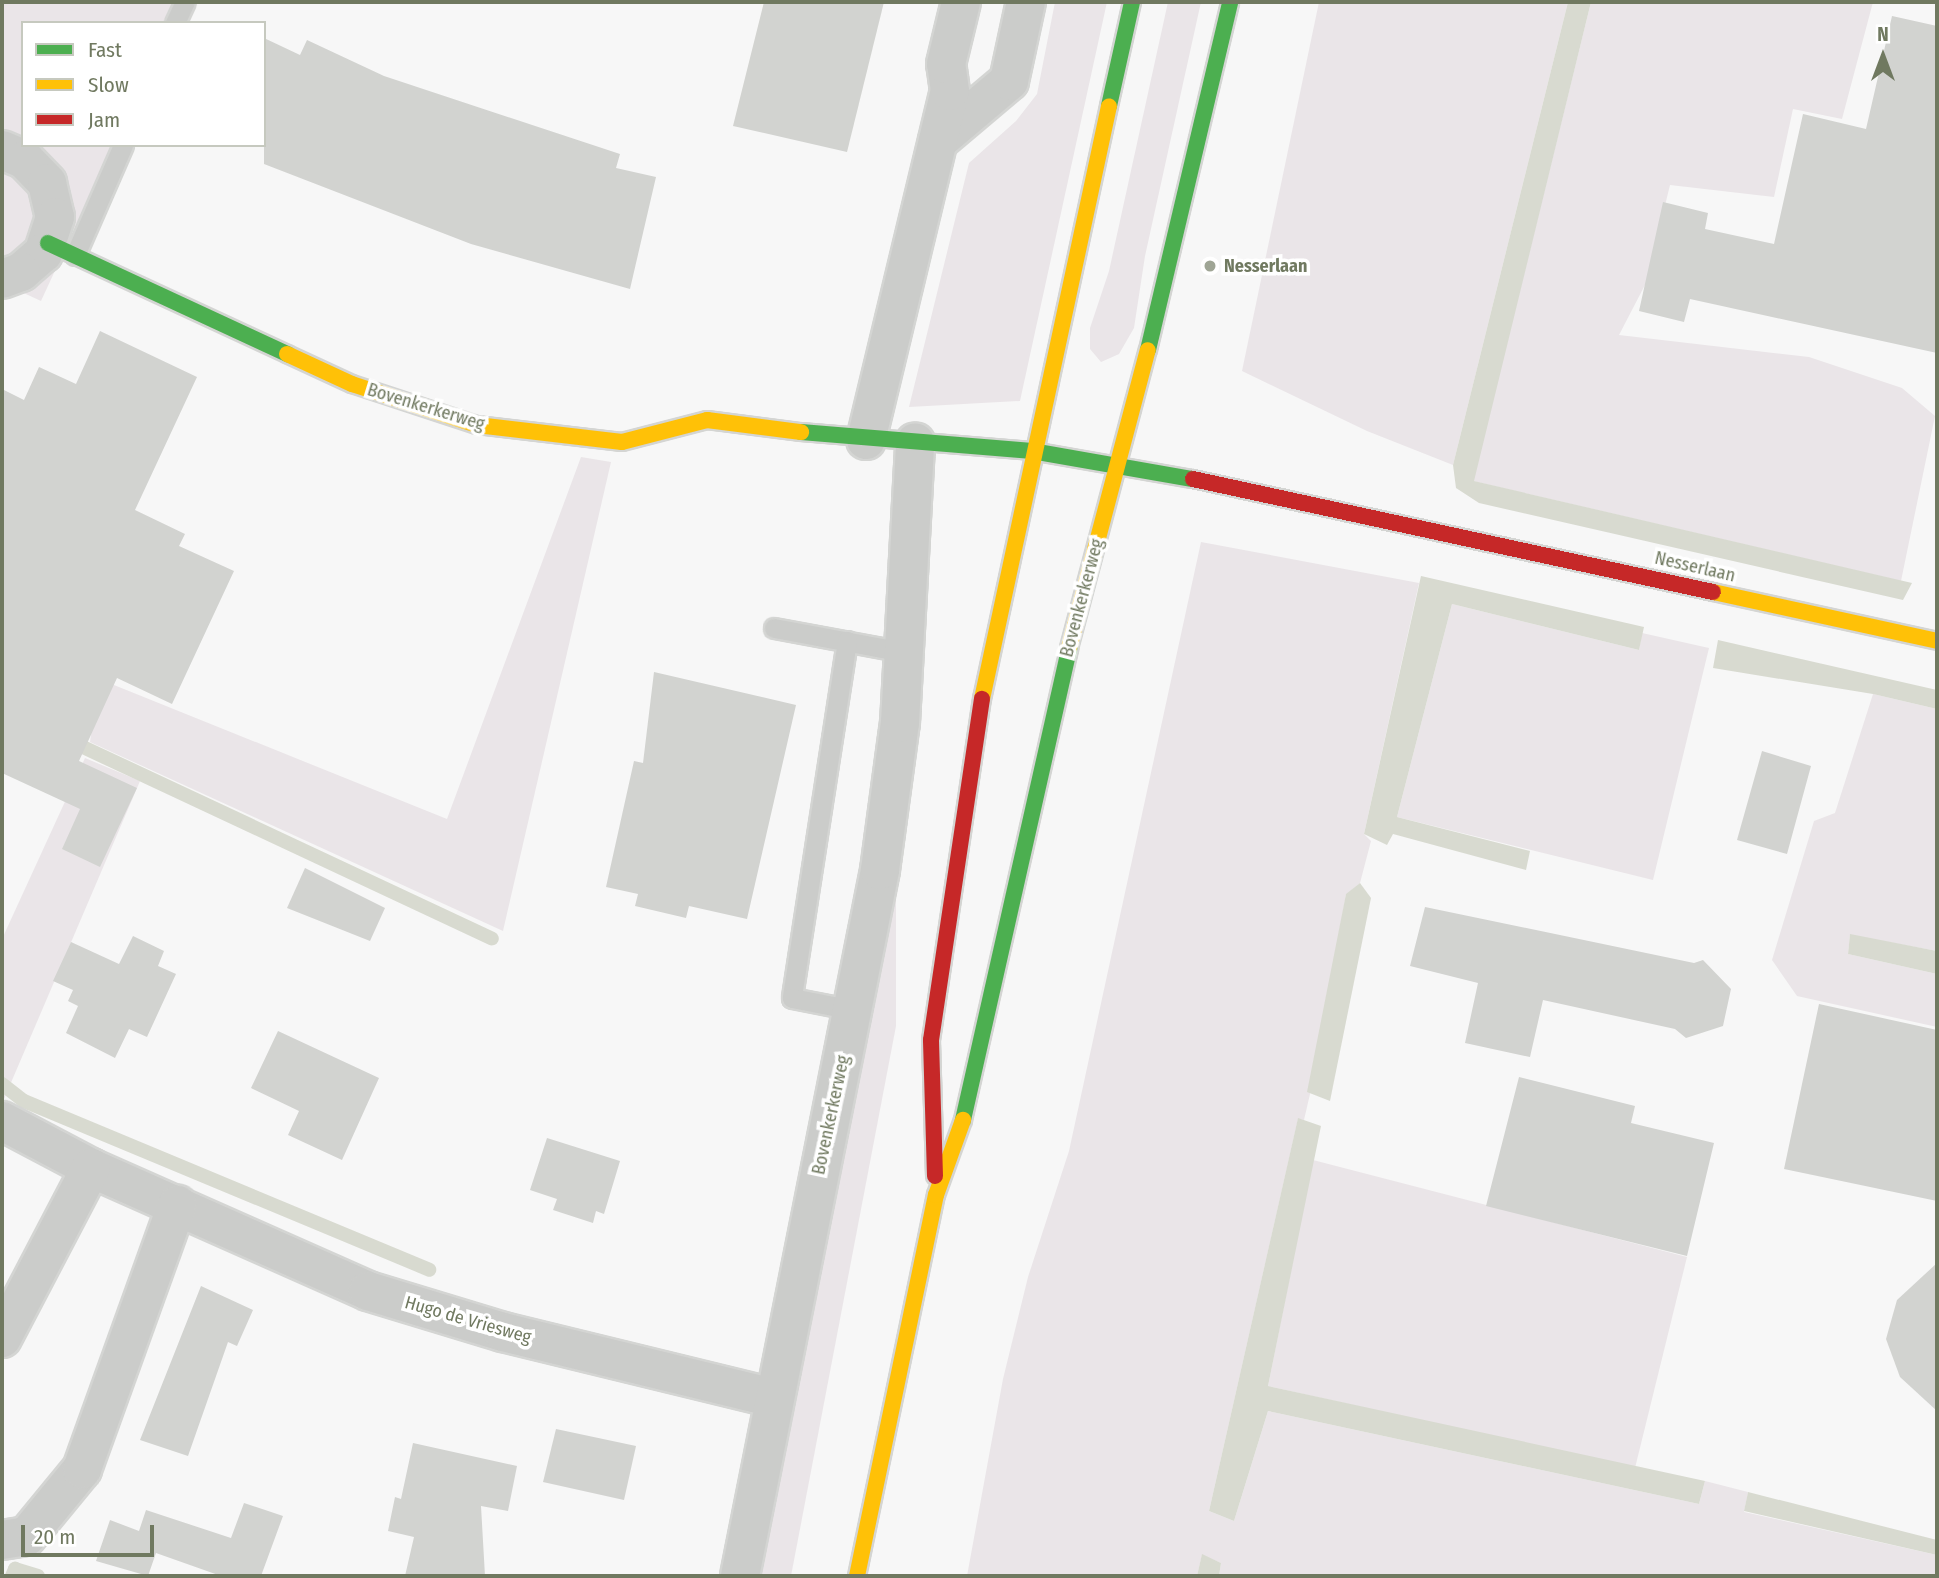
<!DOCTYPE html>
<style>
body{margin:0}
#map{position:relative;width:1939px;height:1578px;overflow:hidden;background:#f7f7f7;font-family:"Fira Sans Condensed",sans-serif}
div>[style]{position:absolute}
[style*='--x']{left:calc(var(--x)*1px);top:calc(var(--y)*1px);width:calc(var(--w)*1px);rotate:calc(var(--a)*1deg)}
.green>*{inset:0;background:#eae5e8}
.water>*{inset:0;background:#d8dad0}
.stream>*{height:14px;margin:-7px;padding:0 7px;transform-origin:7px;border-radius:7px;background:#d8dad0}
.building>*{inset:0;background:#d2d3d0}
.roads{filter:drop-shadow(2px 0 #d4d5d3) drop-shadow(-2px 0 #d4d5d3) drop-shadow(0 2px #d4d5d3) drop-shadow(0 -2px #d4d5d3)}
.lane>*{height:19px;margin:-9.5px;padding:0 9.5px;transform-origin:9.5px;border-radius:9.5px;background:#cbccca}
.street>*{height:38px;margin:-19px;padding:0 19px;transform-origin:19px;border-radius:19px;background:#cbccca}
.fast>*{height:16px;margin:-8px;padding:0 8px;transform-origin:8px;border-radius:8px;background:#4caf50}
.slow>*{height:16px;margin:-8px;padding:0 8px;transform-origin:8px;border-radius:8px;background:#ffc107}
.jam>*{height:16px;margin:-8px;padding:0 8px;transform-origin:8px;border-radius:8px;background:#c62828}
.dots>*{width:19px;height:19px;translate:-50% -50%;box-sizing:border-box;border:4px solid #fff;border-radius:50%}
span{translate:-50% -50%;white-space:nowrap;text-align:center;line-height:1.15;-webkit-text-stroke:7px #fff;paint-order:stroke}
.poi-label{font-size:18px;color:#707960;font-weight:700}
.left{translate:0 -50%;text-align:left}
.street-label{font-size:18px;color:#707960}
.frame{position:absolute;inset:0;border:4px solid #707960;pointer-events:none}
.legend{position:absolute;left:21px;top:21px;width:245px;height:126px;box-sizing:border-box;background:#fff;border:2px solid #c6c9bf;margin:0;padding:9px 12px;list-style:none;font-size:21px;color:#707960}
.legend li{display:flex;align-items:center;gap:14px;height:35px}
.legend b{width:35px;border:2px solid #c6c9bf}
.north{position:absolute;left:1848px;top:21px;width:70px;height:70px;-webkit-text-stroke:5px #fff;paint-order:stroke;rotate:0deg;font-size:19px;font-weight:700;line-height:28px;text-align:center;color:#707960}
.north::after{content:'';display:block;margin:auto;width:24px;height:32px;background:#707960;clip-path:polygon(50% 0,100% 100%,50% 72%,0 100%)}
.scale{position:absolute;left:21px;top:1525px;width:133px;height:32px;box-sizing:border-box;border:4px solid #707960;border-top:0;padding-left:9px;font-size:21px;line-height:24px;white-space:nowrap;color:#707960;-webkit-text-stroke:5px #fff;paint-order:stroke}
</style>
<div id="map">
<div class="green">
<div style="clip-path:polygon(2px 2px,179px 2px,170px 23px,23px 23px,23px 145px,113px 145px,41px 301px,2px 283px)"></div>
<div style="clip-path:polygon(1055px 2px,1107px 2px,1020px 401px,909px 407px,969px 163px,1016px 121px,1037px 94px)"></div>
<div style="clip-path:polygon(1168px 2px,1201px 2px,1145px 256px,1134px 328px,1119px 354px,1101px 362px,1090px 349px,1090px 328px,1109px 271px)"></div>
<div style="clip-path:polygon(1319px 2px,1568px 2px,1453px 465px,1367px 431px,1242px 371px)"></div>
<div style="clip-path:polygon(1591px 2px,1873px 2px,1842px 119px,1793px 109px,1774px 197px,1670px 185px,1646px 283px,1619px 335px,1809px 357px,1902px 388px,1935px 416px,1901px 581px,1473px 481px)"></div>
<div style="clip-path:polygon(581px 457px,611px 462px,503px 931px,90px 742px,93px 720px,109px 683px,447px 819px)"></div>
<div style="clip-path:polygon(1201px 542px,1419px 583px,1364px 834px,1371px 841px,1360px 883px,1346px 895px,1310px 1094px,1304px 1120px,1298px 1119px,1209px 1511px,1234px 1521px,1268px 1411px,1699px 1504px,1705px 1481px,1748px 1492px,1744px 1512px,1937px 1555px,1937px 1576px,1219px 1576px,1221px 1563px,1202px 1555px,1197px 1576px,967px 1576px,1003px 1379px,1028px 1277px,1069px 1151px)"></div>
<div style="clip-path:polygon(1452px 604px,1639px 650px,1642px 633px,1709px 648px,1653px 880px,1397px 817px)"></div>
<div style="clip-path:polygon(1873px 694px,1937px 709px,1937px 951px,1850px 935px,1848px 954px,1937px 974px,1937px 1027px,1797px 996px,1772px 960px,1814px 821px,1835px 813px)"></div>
<div style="clip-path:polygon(85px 758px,140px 781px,4px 1099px,2px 939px)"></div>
<div style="clip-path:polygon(896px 896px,896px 1026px,791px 1576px,759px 1576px)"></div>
<div style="clip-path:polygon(1313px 1160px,1687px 1257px,1635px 1468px,1268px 1386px)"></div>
</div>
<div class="water">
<div style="clip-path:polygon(1568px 2px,1591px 2px,1474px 481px,1912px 583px,1903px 600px,1479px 503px,1456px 488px,1453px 465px)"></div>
<div style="clip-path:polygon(1421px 576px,1644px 627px,1639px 650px,1452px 604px,1397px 817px,1530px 851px,1526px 870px,1393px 834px,1387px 845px,1364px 834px)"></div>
<div style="clip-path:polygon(1718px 640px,1937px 690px,1937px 709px,1873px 694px,1713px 668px)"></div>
<div style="clip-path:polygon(1360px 883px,1371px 898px,1330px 1101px,1307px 1092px,1346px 894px)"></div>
<div style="clip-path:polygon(1850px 934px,1937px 951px,1937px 974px,1848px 954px)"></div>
<div style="clip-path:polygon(1298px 1118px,1321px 1126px,1268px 1386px,1705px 1481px,1699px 1504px,1268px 1411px,1234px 1521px,1209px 1511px)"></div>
<div style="clip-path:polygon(1748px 1492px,1937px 1540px,1937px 1555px,1744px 1511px)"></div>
<div style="clip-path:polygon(1202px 1554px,1221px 1563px,1219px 1576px,1197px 1576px)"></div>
</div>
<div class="stream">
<div style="--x:68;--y:740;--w:468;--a:25.1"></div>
<div style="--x:2;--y:1084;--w:28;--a:38"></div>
<div style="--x:24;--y:1101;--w:439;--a:22.6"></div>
<div style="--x:12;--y:1576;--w:8;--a:-67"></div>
<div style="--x:15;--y:1569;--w:24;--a:17"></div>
</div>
<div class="building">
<div style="clip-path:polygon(764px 2px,884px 2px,847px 152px,733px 126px)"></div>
<div style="clip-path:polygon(1892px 16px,1937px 26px,1937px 353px,1690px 299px,1684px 322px,1639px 311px,1663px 202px,1708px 213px,1705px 229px,1774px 244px,1803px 114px,1866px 129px)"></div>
<div style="clip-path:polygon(264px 38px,300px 55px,307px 40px,384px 76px,620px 154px,616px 168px,656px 177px,630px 289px,471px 244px,264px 164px)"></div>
<div style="clip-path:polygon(100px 331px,197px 377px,135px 510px,185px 534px,179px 546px,234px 571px,172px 704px,117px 678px,79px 761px,137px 788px,100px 867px,62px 849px,80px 809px,2px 773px,2px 389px,24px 400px,39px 367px,76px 384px)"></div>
<div style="clip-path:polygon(654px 672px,796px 705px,747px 919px,689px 906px,686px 918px,635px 906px,638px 894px,606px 887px,634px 761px,643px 763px)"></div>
<div style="clip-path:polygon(1762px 751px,1811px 766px,1787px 854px,1737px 840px)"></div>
<div style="clip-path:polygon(305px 868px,385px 908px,370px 941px,287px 908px)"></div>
<div style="clip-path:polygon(1425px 907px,1694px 963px,1703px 960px,1731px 989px,1723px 1026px,1686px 1038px,1675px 1029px,1543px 1000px,1530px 1057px,1465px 1043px,1478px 983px,1410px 966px)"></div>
<div style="clip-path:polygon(133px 936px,164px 951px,158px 966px,176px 974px,147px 1037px,129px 1029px,115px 1058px,66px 1033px,78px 1006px,68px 1001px,73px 990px,53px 981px,71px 942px,119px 964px)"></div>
<div style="clip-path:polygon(1819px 1004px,1937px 1030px,1937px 1201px,1784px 1169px)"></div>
<div style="clip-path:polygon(278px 1031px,379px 1078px,342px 1160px,288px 1135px,299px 1111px,251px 1088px)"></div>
<div style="clip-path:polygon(1519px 1077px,1635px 1106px,1631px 1123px,1714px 1143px,1687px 1256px,1486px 1206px)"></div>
<div style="clip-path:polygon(547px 1138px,620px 1161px,604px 1214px,596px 1211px,593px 1223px,553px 1210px,557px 1199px,530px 1190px)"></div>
<div style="clip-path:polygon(1937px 1263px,1937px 1411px,1900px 1377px,1886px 1339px,1897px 1300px)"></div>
<div style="clip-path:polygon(201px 1286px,253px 1310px,237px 1346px,228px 1342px,188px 1456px,140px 1440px)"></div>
<div style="clip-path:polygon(556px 1429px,636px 1446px,624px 1500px,543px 1482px)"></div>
<div style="clip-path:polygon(413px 1443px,517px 1466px,508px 1511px,481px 1506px,485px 1576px,405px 1576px,414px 1537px,388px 1531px,395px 1497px,401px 1499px)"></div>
<div style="clip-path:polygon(244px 1503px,283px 1516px,261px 1576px,221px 1576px,156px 1553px,148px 1576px,96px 1561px,110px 1520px,139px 1531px,146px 1510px,231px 1538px)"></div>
</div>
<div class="roads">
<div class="lane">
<div style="--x:175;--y:23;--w:23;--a:-65"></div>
<div style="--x:75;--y:255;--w:120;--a:-66.4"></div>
<div style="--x:774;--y:628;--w:131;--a:10.5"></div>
<div style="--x:847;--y:641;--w:361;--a:98.8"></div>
<div style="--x:792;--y:998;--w:62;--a:11.1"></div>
</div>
<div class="street">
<div style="--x:938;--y:141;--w:93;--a:-40.2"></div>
<div style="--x:1009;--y:81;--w:81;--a:-77.9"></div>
<div style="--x:2;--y:150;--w:25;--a:23"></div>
<div style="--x:25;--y:160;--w:32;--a:46"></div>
<div style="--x:47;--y:183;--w:35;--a:77"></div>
<div style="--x:55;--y:217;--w:38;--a:108"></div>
<div style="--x:43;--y:253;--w:29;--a:139"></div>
<div style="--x:21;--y:272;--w:20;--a:160"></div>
<div style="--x:866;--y:440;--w:359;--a:-76.5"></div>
<div style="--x:950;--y:91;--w:27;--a:-98"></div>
<div style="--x:946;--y:64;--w:64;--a:-76.4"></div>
<div style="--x:2;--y:1121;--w:101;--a:27.8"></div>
<div style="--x:91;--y:1168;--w:303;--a:23.9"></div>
<div style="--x:368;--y:1291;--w:141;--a:16.9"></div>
<div style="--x:503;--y:1332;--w:278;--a:13.7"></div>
<div style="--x:2;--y:1338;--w:192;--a:-62.4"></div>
<div style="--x:2;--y:1540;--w:25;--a:-9"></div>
<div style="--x:27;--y:1536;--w:87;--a:-50.6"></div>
<div style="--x:82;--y:1469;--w:281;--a:-70.2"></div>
<div style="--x:740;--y:1576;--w:720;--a:-78.78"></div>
<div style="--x:880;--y:870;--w:148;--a:-82.3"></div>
<div style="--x:900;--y:723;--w:281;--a:-86.9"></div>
</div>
<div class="fast">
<div style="--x:1109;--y:106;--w:107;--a:-77.5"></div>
<div style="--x:48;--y:243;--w:264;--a:24.9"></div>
<div style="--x:1148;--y:350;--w:358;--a:-76.7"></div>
<div style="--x:801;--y:432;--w:232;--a:4.7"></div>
<div style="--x:1032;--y:451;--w:163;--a:9.9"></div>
<div style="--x:963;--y:1120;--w:484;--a:-77.3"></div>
</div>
<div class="slow">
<div style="--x:287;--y:354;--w:72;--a:24.8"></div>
<div style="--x:352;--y:384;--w:132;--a:18.2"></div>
<div style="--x:477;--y:425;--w:146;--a:6.7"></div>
<div style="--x:622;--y:442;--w:88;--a:-14.5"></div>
<div style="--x:707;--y:420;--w:95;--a:7.3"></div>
<div style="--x:1713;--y:592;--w:229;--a:12.3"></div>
<div style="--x:1069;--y:648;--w:308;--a:-75.2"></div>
<div style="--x:982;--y:699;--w:606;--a:-77.91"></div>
<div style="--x:857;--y:1576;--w:389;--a:-78.3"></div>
<div style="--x:936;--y:1195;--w:80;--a:-70.2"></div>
</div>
<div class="jam">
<div style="--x:1193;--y:479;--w:532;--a:12.26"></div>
<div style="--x:935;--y:1176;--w:136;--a:-91.7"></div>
<div style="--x:931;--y:1040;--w:345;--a:-81.5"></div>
</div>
</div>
<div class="dots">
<div style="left:1210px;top:266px;background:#9fa595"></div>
</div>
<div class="poi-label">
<span class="left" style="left:1224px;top:266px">Nesserlaan</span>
</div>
<div class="street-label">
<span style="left:426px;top:407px;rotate:17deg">Bovenkerkerweg</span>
<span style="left:1695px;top:567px;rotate:13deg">Nesserlaan</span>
<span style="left:1082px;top:598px;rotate:-75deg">Bovenkerkerweg</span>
<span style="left:831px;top:1115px;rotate:-78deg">Bovenkerkerweg</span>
<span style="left:468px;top:1320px;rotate:16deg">Hugo de Vriesweg</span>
</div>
<div class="frame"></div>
<ul class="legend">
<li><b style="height:9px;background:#4caf50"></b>Fast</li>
<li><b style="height:9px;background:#ffc107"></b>Slow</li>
<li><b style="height:9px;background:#c62828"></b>Jam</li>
</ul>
<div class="north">N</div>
<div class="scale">20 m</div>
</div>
